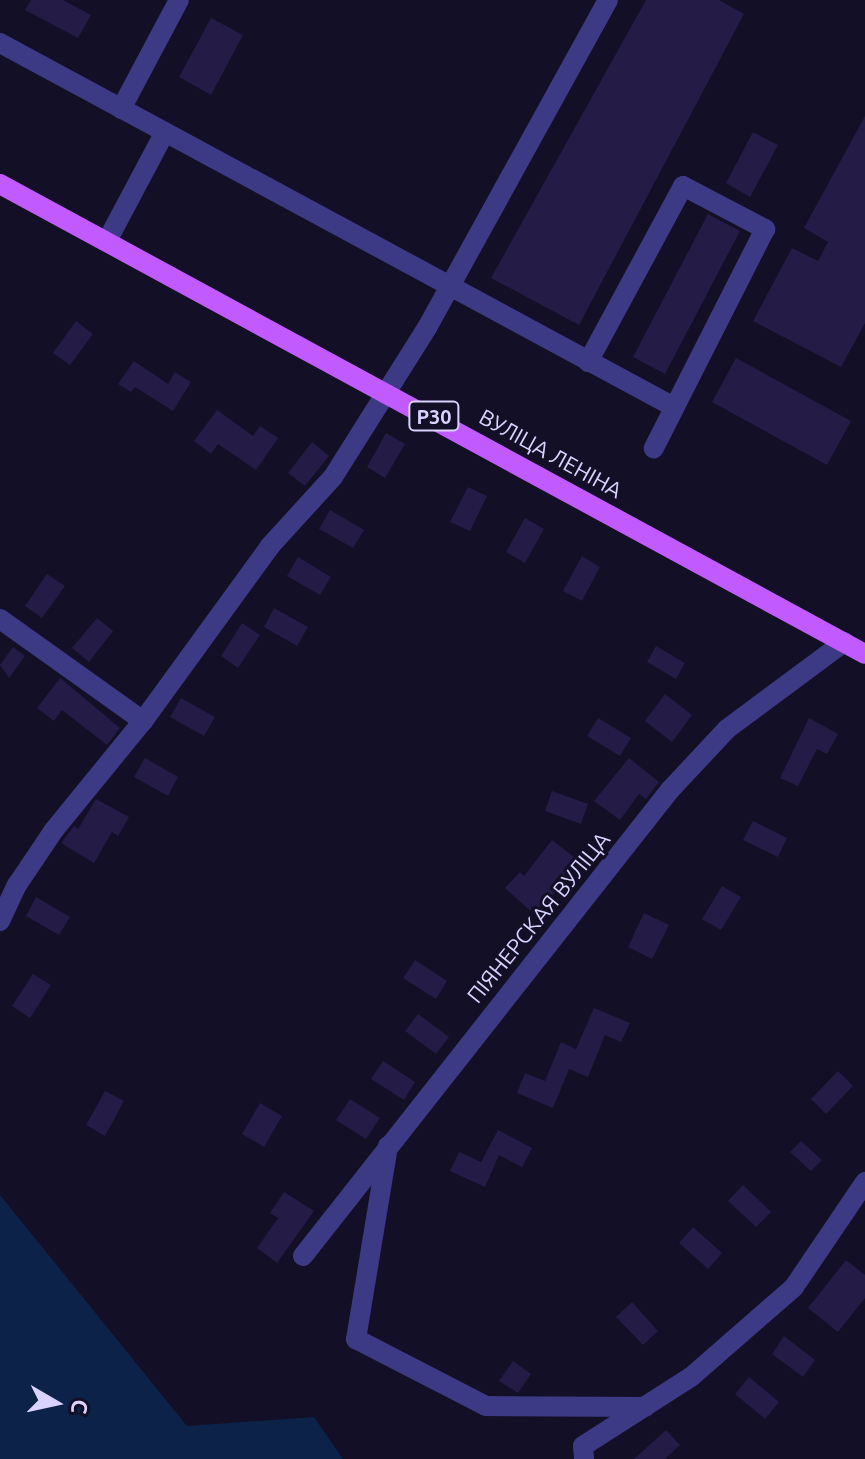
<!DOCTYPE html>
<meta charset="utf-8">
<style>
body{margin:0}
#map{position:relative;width:865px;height:1459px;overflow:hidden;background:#130f26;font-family:Ubuntu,sans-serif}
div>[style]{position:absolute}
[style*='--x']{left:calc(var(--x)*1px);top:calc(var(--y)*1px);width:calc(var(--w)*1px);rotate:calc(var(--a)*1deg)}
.water>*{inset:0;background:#0c2248}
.building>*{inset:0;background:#241b47}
.minor>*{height:20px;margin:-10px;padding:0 10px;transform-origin:10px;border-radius:10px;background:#3d3a85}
.major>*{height:20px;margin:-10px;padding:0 10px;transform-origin:10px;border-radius:10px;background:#c25bff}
span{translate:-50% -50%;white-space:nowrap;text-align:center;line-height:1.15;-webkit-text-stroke:6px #130f26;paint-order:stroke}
.shield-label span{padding:2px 6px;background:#130f26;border:2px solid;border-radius:6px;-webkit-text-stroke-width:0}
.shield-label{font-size:20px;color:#d9d4ff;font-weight:700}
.street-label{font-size:22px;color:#d9d4ff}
.north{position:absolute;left:16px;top:1363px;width:80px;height:80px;-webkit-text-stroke:6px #130f26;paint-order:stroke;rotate:99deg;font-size:22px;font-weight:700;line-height:32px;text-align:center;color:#d9d4ff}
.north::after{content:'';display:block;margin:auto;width:28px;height:36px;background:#d9d4ff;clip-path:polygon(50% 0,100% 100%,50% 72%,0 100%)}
</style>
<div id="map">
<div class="water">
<div style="clip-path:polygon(0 1195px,187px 1426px,314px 1417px,343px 1459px,0 1459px)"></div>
</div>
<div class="building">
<div style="clip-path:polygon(31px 0,63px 0,91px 15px,78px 38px,25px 10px)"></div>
<div style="clip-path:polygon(646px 0,719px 0,744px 14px,579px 325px,491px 278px)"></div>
<div style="clip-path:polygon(211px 18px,243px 35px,211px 95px,179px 77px)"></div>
<div style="clip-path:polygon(865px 116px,865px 323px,841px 367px,753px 321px,792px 248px,818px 261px,828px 242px,804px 228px)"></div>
<div style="clip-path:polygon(753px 132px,778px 145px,750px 197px,726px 183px)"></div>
<div style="clip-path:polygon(708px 214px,740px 231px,665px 374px,633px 357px)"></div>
<div style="clip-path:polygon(76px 321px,93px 334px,70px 365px,53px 353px)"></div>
<div style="clip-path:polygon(736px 358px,851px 421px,827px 465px,712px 402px)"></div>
<div style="clip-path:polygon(134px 361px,168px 384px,175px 372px,191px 382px,173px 411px,135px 387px,131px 392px,118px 384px)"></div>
<div style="clip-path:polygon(217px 410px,253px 436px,260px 426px,278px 438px,256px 470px,218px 444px,211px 454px,194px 441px)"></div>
<div style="clip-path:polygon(386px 433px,405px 444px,385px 478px,367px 467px)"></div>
<div style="clip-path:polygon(312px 442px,329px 456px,305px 486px,288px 473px)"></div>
<div style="clip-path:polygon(468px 487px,487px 496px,470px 531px,450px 522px)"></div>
<div style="clip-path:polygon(330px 510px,364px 530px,353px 548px,319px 529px)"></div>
<div style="clip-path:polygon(525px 518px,544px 529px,525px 563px,506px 552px)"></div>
<div style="clip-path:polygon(582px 556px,600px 567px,582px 601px,563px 591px)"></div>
<div style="clip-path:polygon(298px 557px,331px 577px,320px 595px,287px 576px)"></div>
<div style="clip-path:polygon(47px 574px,65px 586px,42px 618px,25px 606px)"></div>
<div style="clip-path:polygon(274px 608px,308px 627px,297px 646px,264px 627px)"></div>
<div style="clip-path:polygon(97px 618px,113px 631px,89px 662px,72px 648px)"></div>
<div style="clip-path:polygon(242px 623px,260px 635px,238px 668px,221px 656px)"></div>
<div style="clip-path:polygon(656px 646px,685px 663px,676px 679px,647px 662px)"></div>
<div style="clip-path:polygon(13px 647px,25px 656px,9px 678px,0 665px)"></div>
<div style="clip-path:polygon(60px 678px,120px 728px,107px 745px,62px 710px,54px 721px,37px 708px)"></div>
<div style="clip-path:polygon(665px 694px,692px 715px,672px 742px,645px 721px)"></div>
<div style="clip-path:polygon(181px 698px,215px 717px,204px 736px,170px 717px)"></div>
<div style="clip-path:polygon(598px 718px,631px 738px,620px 756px,587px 736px)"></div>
<div style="clip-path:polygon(809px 718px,838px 734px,827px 754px,817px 749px,798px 786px,780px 778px)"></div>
<div style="clip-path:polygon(145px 758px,178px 777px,168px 796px,134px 777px)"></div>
<div style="clip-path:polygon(629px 758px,659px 782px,646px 799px,639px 794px,620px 820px,594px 801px)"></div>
<div style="clip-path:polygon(552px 791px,588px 804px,581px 824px,545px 811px)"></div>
<div style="clip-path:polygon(96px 799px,129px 817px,118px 836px,112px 832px,94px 863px,61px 843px,74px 826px,78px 829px)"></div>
<div style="clip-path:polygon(753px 821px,787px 838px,778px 857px,743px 840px)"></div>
<div style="clip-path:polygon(552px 840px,583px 864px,534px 914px,505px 888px,520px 872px,524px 876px)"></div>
<div style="clip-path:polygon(722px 886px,741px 897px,721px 930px,702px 919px)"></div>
<div style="clip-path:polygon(36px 897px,70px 917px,59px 935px,26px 916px)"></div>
<div style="clip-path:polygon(644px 913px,669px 925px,652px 959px,628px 947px)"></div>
<div style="clip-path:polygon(415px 960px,447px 981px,436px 999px,403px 978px)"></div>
<div style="clip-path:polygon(33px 974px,51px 985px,30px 1018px,12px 1006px)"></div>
<div style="clip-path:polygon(594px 1008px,630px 1023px,621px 1042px,605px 1035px,588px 1077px,569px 1069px,553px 1108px,517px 1093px,525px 1073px,545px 1081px,561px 1042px,576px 1049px)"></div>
<div style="clip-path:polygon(418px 1014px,449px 1037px,436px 1054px,405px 1031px)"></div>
<div style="clip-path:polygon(383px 1061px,415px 1082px,404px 1100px,371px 1079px)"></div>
<div style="clip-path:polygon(838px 1071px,853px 1086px,826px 1114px,811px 1099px)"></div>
<div style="clip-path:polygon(105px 1091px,124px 1101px,105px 1136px,86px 1125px)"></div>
<div style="clip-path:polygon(350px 1099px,380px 1118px,366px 1139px,336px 1120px)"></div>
<div style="clip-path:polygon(260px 1103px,282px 1116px,264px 1147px,242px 1134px)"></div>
<div style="clip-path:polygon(498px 1130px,532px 1148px,522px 1167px,499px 1155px,485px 1187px,450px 1171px,459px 1152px,481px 1162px)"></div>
<div style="clip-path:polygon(801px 1141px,822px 1160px,811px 1171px,790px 1152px)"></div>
<div style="clip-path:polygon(743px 1185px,771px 1212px,756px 1227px,728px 1201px)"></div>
<div style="clip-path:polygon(284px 1192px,314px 1211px,277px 1263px,257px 1248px,278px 1218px,270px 1213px)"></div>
<div style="clip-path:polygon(693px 1227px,722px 1253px,708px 1269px,679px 1243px)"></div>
<div style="clip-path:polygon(846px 1260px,865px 1275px,865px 1298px,838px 1332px,808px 1308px)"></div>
<div style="clip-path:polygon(632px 1302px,658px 1331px,643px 1345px,616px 1317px)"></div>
<div style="clip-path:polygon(784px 1336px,815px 1360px,803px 1377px,772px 1354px)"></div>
<div style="clip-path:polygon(513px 1361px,531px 1374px,518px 1393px,499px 1381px)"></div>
<div style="clip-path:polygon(749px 1377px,779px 1402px,765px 1419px,735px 1394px)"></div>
<div style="clip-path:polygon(666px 1430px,680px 1445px,665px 1459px,634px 1459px)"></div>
</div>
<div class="minor">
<div style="--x:0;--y:43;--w:766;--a:28.37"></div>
<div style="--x:121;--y:109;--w:123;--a:-62"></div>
<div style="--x:107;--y:241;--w:123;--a:-62"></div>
<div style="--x:588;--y:362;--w:200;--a:-61.6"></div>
<div style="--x:683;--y:186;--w:93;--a:27.7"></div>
<div style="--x:765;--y:229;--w:246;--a:116.9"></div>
<div style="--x:0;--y:619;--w:176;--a:35.5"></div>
<div style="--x:0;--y:921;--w:40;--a:-65"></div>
<div style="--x:17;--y:885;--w:66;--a:-56.1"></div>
<div style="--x:54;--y:830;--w:141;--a:-50.8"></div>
<div style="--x:143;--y:721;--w:216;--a:-54"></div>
<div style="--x:270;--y:546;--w:93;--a:-47.6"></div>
<div style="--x:333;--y:477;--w:178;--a:-57.8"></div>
<div style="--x:428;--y:326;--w:372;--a:-61.1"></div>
<div style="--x:388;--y:1146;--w:196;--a:99.4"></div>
<div style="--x:356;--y:1339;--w:146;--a:27.3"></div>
<div style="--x:486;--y:1406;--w:159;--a:0.4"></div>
<div style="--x:303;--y:1256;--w:593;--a:-51.78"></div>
<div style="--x:670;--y:790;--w:83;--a:-46.9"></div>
<div style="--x:727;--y:729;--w:146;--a:-36.6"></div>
<div style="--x:584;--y:1459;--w:13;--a:-94"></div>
<div style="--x:583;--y:1446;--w:128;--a:-32.6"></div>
<div style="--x:691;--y:1377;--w:137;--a:-41.1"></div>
<div style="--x:794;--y:1287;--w:127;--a:-55.9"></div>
</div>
<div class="major">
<div style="--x:0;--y:184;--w:984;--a:28.52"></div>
</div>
<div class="shield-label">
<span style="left:434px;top:416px">Р30</span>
</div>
<div class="street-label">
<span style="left:551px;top:453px;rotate:29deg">ВУЛІЦА ЛЕНІНА</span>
<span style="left:538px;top:917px;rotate:-51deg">ПІЯНЕРСКАЯ ВУЛІЦА</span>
</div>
<div class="north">С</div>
</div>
